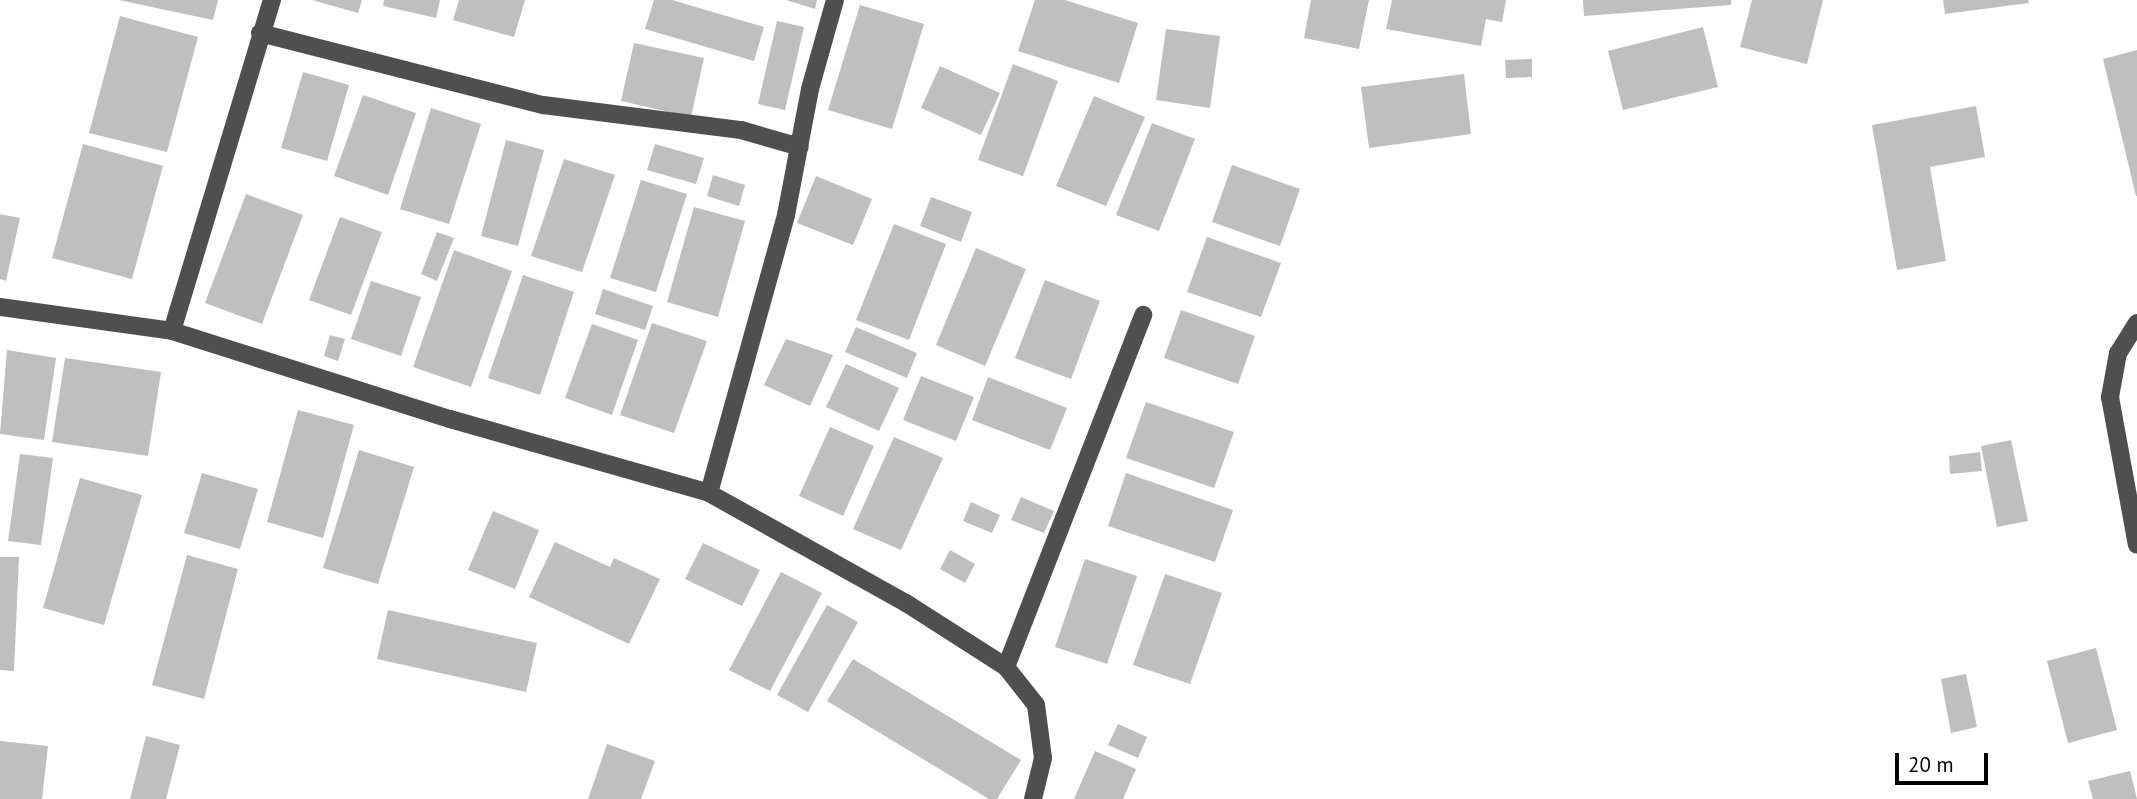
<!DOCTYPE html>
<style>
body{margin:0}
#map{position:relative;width:2137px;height:799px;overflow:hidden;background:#fff;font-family:"PT Sans",sans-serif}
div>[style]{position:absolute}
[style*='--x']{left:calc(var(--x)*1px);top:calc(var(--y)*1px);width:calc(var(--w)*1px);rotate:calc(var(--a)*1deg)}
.building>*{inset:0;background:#bfbfbf}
.minor>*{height:18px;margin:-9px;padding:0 9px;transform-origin:9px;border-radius:9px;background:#4f4f4f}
span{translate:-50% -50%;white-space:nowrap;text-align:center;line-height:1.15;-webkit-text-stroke:7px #fff;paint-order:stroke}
.scale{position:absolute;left:1895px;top:753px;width:93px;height:32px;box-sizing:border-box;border:4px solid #000;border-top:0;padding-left:9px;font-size:21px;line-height:24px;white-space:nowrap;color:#000;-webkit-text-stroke:5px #fff;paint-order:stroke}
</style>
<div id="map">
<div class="building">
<div style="clip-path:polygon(119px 0,218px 0,213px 20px)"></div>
<div style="clip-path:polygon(312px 0,362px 0,358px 13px)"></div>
<div style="clip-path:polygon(384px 0,440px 0,436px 18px,383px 6px)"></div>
<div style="clip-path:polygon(459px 0,525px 0,514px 37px,453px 20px)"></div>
<div style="clip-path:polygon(654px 0,672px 0,764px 27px,754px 61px,645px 29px)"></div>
<div style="clip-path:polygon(786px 0,817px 0,815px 9px)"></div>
<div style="clip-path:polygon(1035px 0,1065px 0,1138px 23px,1119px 83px,1018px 51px)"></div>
<div style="clip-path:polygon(1311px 0,1369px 0,1359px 49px,1304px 38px)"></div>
<div style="clip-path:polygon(1392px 0,1506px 0,1502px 22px,1486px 19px,1481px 46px,1386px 29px)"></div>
<div style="clip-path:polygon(1583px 0,1731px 0,1731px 5px,1584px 16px)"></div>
<div style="clip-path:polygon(1752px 0,1823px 0,1807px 64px,1740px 47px)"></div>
<div style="clip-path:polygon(1943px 0,2028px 0,2029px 3px,1945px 14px)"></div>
<div style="clip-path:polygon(860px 5px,924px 24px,892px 129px,828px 110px)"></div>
<div style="clip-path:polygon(120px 16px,198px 37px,167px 152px,89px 133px)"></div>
<div style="clip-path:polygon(777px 21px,804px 27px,785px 110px,758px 104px)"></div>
<div style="clip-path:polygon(1703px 27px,1718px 87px,1623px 110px,1608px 51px)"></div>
<div style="clip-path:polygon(1166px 29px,1220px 36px,1210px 108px,1156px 100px)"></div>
<div style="clip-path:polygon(634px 43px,704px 58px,691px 117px,621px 101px)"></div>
<div style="clip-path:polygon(2137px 50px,2137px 196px,2136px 196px,2103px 59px)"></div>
<div style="clip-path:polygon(1532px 59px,1532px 77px,1506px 78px,1505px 60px)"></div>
<div style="clip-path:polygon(1013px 64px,1058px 81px,1023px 176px,978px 160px)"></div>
<div style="clip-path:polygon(940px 66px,1000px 93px,981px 135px,921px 108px)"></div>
<div style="clip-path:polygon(303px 72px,349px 85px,327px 161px,281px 148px)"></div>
<div style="clip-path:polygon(1464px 74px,1471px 134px,1369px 148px,1361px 87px)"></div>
<div style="clip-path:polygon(363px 95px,416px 113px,388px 195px,334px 176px)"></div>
<div style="clip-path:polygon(1094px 96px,1145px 117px,1106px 206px,1056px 186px)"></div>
<div style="clip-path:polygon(1976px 106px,1985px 157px,1930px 167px,1946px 261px,1897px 270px,1872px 125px)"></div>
<div style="clip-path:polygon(431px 108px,481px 124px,449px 224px,400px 209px)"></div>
<div style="clip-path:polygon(1152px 123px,1195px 139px,1159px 231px,1116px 215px)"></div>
<div style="clip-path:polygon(506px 140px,544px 150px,518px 246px,481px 236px)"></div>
<div style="clip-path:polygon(83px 144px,163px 166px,132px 279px,52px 258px)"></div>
<div style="clip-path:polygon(655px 144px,704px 158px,696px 184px,647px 170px)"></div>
<div style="clip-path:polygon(564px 159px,615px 175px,582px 272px,531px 256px)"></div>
<div style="clip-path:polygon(1232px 165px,1300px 189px,1280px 246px,1212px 222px)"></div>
<div style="clip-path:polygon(713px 175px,745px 185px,739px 206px,707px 196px)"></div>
<div style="clip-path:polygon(816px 176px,872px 199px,853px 245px,797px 223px)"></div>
<div style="clip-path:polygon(641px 180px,687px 194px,656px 292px,610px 278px)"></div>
<div style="clip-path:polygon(246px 194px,303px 215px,262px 324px,205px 303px)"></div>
<div style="clip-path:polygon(931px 197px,972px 212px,961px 242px,920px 226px)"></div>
<div style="clip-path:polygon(694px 207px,745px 221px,718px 317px,667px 302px)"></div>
<div style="clip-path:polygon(0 214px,20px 218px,6px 281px,0 279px)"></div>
<div style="clip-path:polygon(340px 217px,382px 232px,351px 315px,309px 300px)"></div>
<div style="clip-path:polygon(894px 224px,946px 244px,909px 340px,856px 320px)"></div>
<div style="clip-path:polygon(437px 232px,454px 238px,437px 281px,421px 274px)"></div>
<div style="clip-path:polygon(1207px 237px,1281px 263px,1261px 317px,1187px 292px)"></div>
<div style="clip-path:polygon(976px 248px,1026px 269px,985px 366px,936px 345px)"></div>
<div style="clip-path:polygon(454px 250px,512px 271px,471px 387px,413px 367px)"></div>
<div style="clip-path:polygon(523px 275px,574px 292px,540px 395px,488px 378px)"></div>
<div style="clip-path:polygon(1045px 280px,1100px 301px,1071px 379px,1015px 358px)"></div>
<div style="clip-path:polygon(371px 281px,421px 297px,401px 356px,351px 339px)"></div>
<div style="clip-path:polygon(603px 289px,653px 306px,645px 330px,595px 314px)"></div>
<div style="clip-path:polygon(1181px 310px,1255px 336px,1238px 384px,1164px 358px)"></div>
<div style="clip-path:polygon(652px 323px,707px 341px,674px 433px,620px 415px)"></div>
<div style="clip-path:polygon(592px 324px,638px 340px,612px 415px,565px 398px)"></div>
<div style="clip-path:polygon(856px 327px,917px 353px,907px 378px,845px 352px)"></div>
<div style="clip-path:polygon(330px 335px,345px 339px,338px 361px,324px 356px)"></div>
<div style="clip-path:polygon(786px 339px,833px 355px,810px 406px,764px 385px)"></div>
<div style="clip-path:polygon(7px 350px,56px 358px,44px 440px,0 434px)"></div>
<div style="clip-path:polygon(65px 358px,161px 372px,148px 456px,52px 442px)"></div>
<div style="clip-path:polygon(846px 364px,899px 388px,879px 431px,826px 407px)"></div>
<div style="clip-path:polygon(921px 376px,974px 397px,956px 441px,903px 420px)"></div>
<div style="clip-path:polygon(988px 377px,1067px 408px,1050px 450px,972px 420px)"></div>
<div style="clip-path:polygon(1146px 402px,1234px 432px,1214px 488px,1126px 458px)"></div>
<div style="clip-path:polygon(298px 410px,354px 425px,323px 538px,267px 522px)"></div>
<div style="clip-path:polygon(830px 427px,874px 446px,843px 516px,799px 496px)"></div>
<div style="clip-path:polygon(894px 437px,943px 458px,901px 550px,853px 529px)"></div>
<div style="clip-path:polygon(2011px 440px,2028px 521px,1997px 527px,1981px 446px)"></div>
<div style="clip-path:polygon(359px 450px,414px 467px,378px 584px,323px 568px)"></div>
<div style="clip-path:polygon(1980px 452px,1982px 471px,1950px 474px,1949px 456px)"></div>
<div style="clip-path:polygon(20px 454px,53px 458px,41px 545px,8px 541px)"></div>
<div style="clip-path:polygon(202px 473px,258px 489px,240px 549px,184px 533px)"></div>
<div style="clip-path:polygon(1126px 473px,1233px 510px,1215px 562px,1108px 526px)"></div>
<div style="clip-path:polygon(80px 478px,142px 495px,104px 625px,43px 608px)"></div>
<div style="clip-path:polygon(1021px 497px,1054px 511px,1044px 533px,1011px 520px)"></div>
<div style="clip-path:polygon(971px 502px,1000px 515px,992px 533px,963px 521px)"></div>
<div style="clip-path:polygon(493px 511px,539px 530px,515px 589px,468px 570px)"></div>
<div style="clip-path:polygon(555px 542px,610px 567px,614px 558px,660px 579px,629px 644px,529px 597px)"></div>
<div style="clip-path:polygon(703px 543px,760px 570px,742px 606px,685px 579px)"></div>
<div style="clip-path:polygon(950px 550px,975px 564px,965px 583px,940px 569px)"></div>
<div style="clip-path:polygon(187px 555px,238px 569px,204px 699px,152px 685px)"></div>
<div style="clip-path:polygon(0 557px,19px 557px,14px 671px,0 670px)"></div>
<div style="clip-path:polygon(1085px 559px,1137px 576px,1107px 664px,1055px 647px)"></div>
<div style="clip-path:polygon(781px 572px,822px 593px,770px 691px,729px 670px)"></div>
<div style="clip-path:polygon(1165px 574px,1222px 593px,1190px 684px,1133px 665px)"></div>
<div style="clip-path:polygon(827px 605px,858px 622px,808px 712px,777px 695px)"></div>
<div style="clip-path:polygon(388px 610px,537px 643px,526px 692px,377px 659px)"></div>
<div style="clip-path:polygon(2096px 648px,2117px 730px,2068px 743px,2047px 661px)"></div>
<div style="clip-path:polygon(853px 659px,1021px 760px,997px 799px,989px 799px,827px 701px)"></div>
<div style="clip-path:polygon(1966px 674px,1977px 727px,1951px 733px,1941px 679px)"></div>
<div style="clip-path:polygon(1118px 724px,1147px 737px,1138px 758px,1108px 745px)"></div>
<div style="clip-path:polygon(146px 736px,180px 745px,166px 799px,130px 799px)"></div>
<div style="clip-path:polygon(0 741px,48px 746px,42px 799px,0 799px)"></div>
<div style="clip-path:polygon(607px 744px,655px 761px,641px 799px,588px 799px)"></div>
<div style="clip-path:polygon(1095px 751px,1136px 769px,1123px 799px,1074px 799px)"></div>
<div style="clip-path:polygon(2130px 771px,2137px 799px,2093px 799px,2088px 781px)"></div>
</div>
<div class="minor">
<div style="--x:260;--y:33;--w:292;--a:14.3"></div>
<div style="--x:543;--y:105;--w:200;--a:7.2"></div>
<div style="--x:741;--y:130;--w:61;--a:16.1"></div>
<div style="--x:0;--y:307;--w:174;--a:7.9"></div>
<div style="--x:172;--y:331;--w:292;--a:17.6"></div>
<div style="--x:450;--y:419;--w:269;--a:15.9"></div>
<div style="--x:709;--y:493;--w:226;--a:29.2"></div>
<div style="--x:906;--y:603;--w:119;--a:32.6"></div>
<div style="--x:1006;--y:667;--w:48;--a:51.7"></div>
<div style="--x:1036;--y:705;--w:53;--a:82.5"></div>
<div style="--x:1043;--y:758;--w:42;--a:103.7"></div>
<div style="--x:2137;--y:323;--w:36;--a:122"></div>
<div style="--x:2118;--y:353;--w:45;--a:100.3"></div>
<div style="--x:2110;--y:397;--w:150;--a:79.7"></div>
<div style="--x:172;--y:331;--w:346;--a:-73.2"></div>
<div style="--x:709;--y:493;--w:288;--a:-74.5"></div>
<div style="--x:786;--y:215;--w:128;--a:-79.2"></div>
<div style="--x:810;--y:89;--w:92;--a:-74.3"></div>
<div style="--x:1006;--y:667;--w:378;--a:-68.7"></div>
</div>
<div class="scale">20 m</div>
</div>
